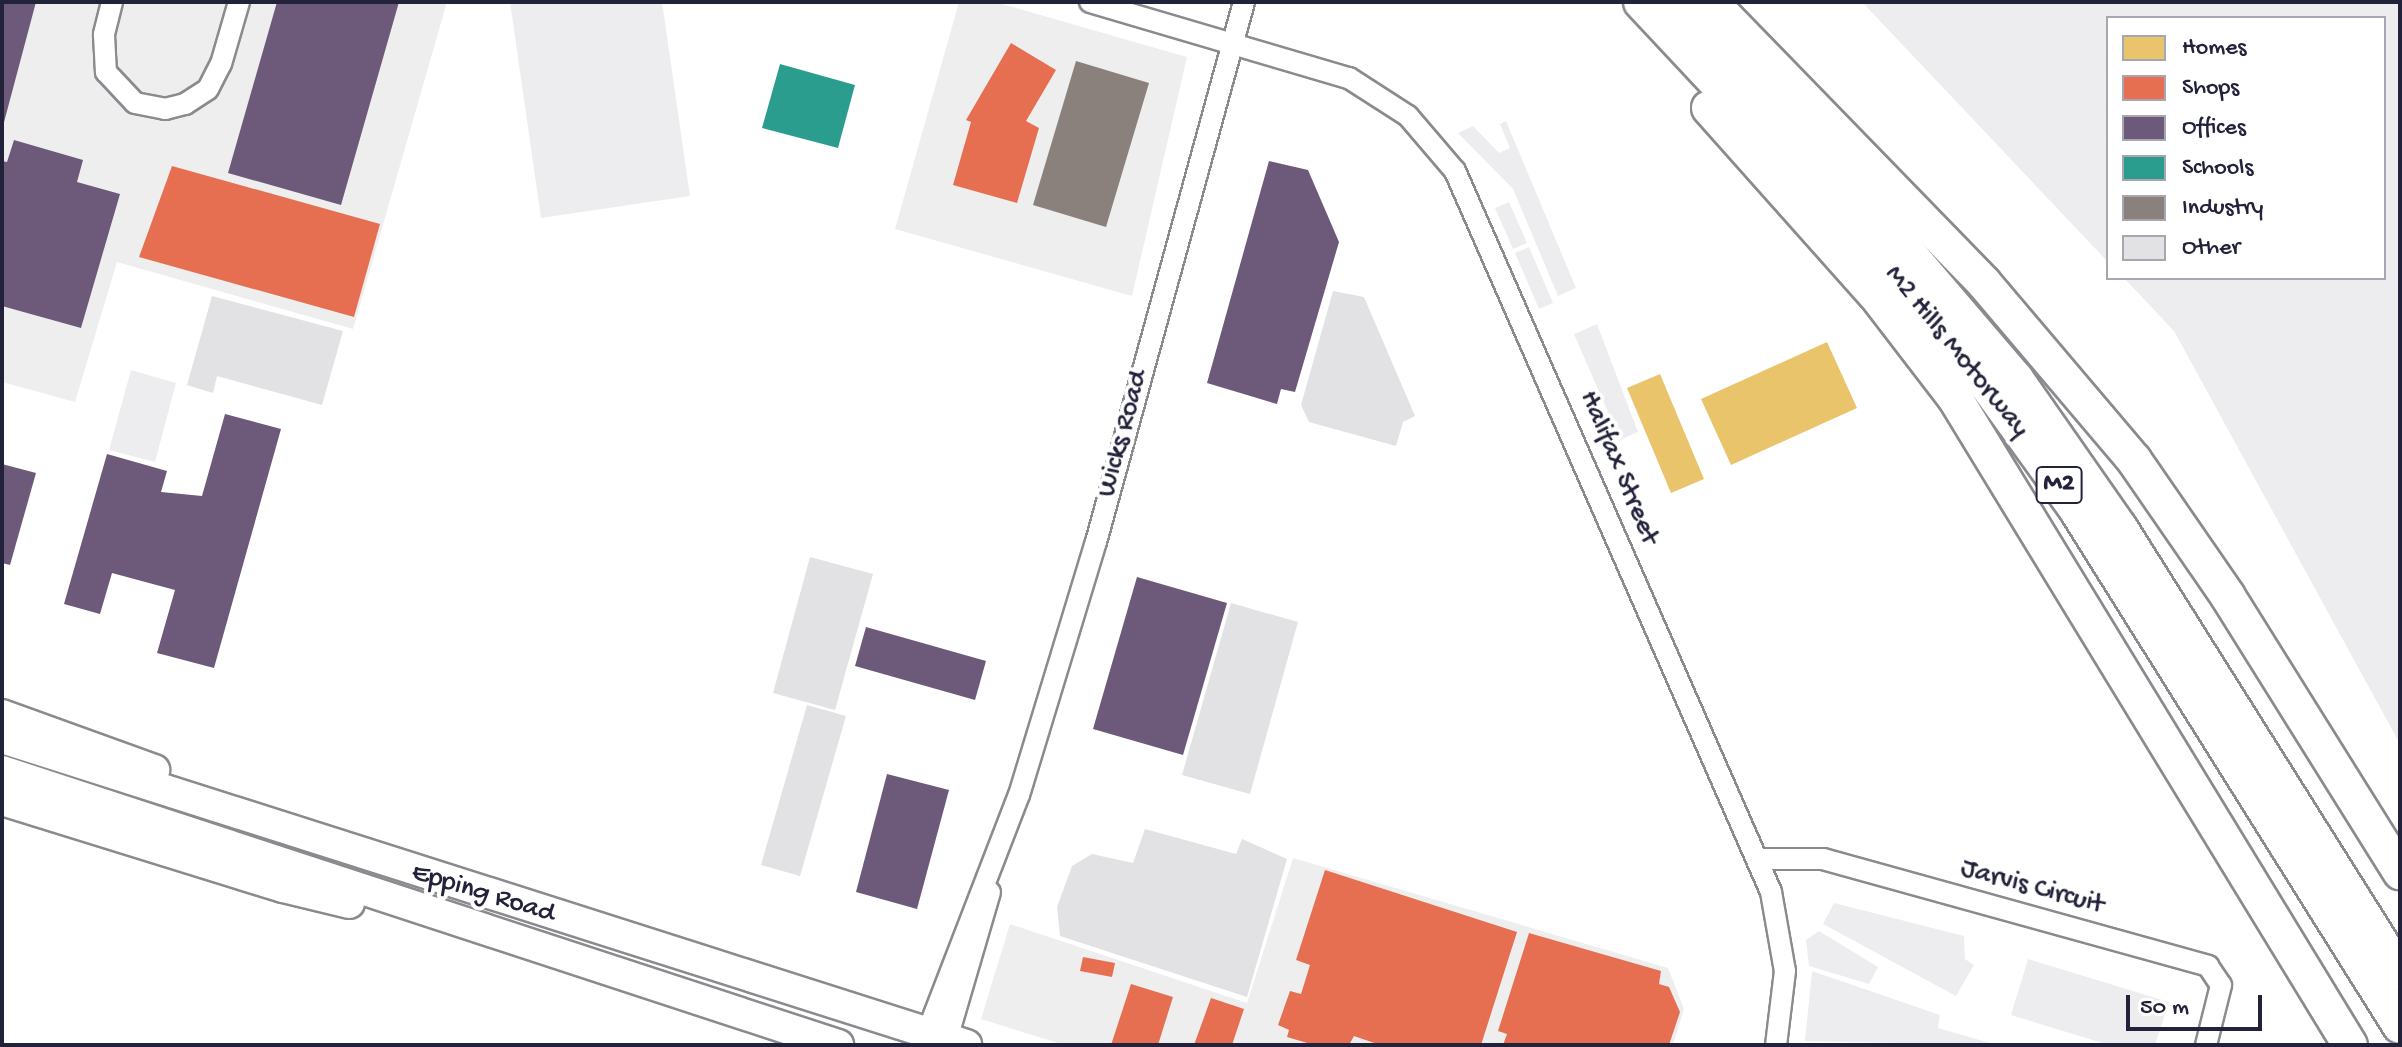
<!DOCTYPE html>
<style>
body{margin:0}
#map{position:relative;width:2402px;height:1047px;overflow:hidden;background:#fff;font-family:"Gochi Hand",sans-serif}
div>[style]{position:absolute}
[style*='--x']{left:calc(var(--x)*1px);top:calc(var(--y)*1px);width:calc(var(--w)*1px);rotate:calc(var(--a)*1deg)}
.built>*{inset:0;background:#eeeeef}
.green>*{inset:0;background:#ededef}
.homes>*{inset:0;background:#e9c46a}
.shops>*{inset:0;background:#e76f51}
.offices>*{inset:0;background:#6d597a}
.schools>*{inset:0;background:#2a9d8f}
.industry>*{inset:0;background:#8a817c}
.building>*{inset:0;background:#e2e2e4}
.roads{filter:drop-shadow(2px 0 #8a8a8f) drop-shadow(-2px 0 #8a8a8f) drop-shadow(0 2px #8a8a8f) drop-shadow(0 -2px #8a8a8f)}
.minor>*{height:20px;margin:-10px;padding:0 10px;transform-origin:10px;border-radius:10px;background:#fff}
.primary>*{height:30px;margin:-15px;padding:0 15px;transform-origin:15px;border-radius:15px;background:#fff}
.motorway>*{height:34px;margin:-17px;padding:0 17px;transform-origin:17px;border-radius:17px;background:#fff}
span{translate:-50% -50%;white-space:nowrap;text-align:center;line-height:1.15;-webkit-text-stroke:8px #fff;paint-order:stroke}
.shield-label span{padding:2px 6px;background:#fff;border:2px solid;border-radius:6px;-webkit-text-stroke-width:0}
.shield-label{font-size:26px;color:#22223b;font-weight:700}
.street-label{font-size:28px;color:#22223b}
.frame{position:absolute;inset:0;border:4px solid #22223b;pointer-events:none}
.legend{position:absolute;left:2106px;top:16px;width:280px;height:264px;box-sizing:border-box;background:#fff;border:2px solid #a7a7b1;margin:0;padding:10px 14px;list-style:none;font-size:24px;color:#22223b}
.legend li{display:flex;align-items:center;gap:16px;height:40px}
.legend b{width:40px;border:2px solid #a7a7b1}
.scale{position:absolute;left:2126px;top:995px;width:136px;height:36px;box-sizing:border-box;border:4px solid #22223b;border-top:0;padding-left:10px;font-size:24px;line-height:28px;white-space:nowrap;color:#22223b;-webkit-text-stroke:6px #fff;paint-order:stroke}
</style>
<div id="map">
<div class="built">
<div style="clip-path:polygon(2px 2px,447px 2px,353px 329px,117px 262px,75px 402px,2px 382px)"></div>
<div style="clip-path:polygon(959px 2px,995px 2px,1187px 57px,1132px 296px,895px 229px)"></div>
<div style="clip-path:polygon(1293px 858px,1668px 968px,1684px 1009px,1673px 1045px,1064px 1045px,981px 1019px,1010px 924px,1247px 1003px)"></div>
</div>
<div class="green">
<div style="clip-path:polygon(510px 2px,662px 2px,690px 196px,541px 218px)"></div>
<div style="clip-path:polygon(1862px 2px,2400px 2px,2400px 744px,2174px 331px,2124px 278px,2384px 278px,2384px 18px,2108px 18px,2108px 262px)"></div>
<div style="clip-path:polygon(1506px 121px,1576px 288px,1558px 296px,1513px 189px,1458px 133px,1473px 126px,1499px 153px,1510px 148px,1500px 124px)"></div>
<div style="clip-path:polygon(1509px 202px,1527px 243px,1513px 249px,1495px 208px)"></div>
<div style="clip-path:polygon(1529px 247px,1553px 303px,1539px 309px,1515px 253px)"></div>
<div style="clip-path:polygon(1597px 324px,1638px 432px,1620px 440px,1574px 334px)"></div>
<div style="clip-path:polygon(131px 370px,176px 383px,155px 462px,109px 450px)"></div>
<div style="clip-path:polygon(1834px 903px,1964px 936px,1965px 959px,1974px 965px,1956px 996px,1823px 924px)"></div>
<div style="clip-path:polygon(1819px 931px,1878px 967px,1869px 984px,1809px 966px,1806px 940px)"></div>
<div style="clip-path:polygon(2028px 959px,2169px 1002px,2155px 1045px,2109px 1045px,2011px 1015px)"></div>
<div style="clip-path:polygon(1812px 971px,1940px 1015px,1938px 1028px,1997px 1045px,1805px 1041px)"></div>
</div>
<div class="homes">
<div style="clip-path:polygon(1827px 342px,1857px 408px,1731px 465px,1701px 399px)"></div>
<div style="clip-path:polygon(1660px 374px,1704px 479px,1671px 493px,1627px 388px)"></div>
</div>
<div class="shops">
<div style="clip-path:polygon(1011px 43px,1056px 70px,1026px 121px,1039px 128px,1017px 203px,953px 185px,971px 122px,966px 120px)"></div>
<div style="clip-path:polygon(172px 166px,380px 224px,354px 317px,139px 257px)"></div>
<div style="clip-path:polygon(1325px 870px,1517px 932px,1481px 1045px,1380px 1045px,1354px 1036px,1349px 1045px,1314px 1045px,1287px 1037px,1289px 1030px,1278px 1025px,1290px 991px,1301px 994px,1310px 965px,1296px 960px)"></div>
<div style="clip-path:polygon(1529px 933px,1661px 971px,1659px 984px,1669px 987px,1680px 1012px,1669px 1045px,1503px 1045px,1507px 1034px,1498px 1031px)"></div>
<div style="clip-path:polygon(1083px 957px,1115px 963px,1112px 977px,1080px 971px)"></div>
<div style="clip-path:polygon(1131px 984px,1173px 997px,1158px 1045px,1111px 1045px)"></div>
<div style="clip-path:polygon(1211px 998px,1244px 1009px,1232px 1045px,1194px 1045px)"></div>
</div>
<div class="offices">
<div style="clip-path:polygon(2px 2px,36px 2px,3px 126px,2px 126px)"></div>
<div style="clip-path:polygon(277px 2px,399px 2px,341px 205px,228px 173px)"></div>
<div style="clip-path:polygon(14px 140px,83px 160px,77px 182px,120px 194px,81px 328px,2px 306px,2px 161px,7px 162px)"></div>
<div style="clip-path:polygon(1269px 161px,1308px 170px,1339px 242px,1295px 392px,1281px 389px,1277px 404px,1207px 383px)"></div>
<div style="clip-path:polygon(225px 414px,281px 429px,214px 668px,157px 653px,175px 590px,112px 573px,100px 614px,64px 604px,107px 454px,167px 471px,161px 492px,202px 496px)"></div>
<div style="clip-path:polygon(2px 464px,36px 473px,10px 565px,2px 563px)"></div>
<div style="clip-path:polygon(1137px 577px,1227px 603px,1183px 755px,1093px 729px)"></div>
<div style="clip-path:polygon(866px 627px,986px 661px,975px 700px,855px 666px)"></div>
<div style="clip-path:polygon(887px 774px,949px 790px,917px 909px,856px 892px)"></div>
</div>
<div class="schools">
<div style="clip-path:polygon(780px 64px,855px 85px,838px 148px,762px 128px)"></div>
</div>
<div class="industry">
<div style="clip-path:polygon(1076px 61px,1149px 83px,1106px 227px,1033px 205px)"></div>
</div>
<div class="building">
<div style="clip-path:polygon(1333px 291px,1364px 297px,1415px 416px,1403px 422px,1396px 446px,1309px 422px,1301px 405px)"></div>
<div style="clip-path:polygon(212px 296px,343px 331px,322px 405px,217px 376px,213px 393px,187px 385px)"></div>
<div style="clip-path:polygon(810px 557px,873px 574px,835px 710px,773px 693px)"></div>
<div style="clip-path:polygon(1231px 603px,1298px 622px,1250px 794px,1182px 775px)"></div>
<div style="clip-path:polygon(807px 705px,846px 716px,800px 876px,761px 865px)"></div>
<div style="clip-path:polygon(1145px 829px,1236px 854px,1242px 839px,1287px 859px,1247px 997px,1060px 936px,1057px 907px,1072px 866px,1092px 854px,1133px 863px)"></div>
</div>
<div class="roads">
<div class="minor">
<div style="--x:112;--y:2;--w:34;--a:104"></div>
<div style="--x:104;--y:35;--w:37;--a:87"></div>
<div style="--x:106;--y:72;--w:42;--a:46.9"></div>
<div style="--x:135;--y:103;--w:31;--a:11"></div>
<div style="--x:165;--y:109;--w:21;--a:-14"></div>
<div style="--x:185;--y:104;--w:27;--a:-33"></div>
<div style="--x:208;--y:89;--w:28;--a:-63"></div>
<div style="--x:221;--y:64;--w:65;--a:-73.8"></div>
<div style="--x:1090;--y:2;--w:270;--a:16.4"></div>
<div style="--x:1349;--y:78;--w:70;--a:32.8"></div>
<div style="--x:1408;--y:116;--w:72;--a:49.5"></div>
<div style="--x:1455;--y:171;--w:787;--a:66.33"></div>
<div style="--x:1771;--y:892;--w:80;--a:80"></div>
<div style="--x:1785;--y:971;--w:75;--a:96.9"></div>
<div style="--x:1758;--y:859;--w:65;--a:0"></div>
<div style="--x:1823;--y:859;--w:400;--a:15.5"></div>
<div style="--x:2208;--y:966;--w:23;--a:56"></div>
<div style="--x:2221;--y:985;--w:62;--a:104"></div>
<div style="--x:927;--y:1033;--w:255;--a:-68.9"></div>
<div style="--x:1019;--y:795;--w:264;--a:-73.1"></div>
<div style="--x:1096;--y:542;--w:560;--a:-74.67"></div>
<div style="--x:947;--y:1039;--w:153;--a:-73.7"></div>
</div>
<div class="primary">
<div style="--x:2;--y:715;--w:162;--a:19.9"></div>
<div style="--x:2;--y:738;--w:1012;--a:17.66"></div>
<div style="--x:2;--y:771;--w:880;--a:18.15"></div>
<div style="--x:2;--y:800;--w:294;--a:17.2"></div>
<div style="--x:283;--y:887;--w:68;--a:13.6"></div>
</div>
<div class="motorway">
<div style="--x:1641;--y:2;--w:333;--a:46.9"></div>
<div style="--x:1868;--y:245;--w:182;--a:49.7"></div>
<div style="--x:1986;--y:384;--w:154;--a:54.2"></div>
<div style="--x:2076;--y:509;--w:610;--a:57.92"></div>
<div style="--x:1674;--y:2;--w:320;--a:46.8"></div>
<div style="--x:1893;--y:235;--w:189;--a:49.5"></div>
<div style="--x:2016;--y:379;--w:182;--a:55.1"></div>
<div style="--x:2120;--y:528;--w:526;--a:57.82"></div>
<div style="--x:1711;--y:2;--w:392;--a:45.8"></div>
<div style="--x:1984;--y:283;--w:232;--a:49.7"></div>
<div style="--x:2134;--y:460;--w:164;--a:55.4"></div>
<div style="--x:2227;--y:595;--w:327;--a:58"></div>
<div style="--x:1709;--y:108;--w:249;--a:48.3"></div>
<div style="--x:1875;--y:294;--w:131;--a:52.4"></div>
<div style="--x:1955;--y:398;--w:758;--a:58.6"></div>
</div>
</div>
<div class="shield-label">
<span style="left:2059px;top:485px">M2</span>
</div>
<div class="street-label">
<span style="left:1956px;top:352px;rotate:51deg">M2 Hills Motorway</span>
<span style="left:1124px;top:434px;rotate:-75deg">Wicks Road</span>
<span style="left:1618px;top:468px;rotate:67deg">Halifax Street</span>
<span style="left:2032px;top:888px;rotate:15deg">Jarvis Circuit</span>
<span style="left:483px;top:894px;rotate:17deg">Epping Road</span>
</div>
<div class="frame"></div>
<ul class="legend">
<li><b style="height:22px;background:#e9c46a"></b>Homes</li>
<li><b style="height:22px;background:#e76f51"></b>Shops</li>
<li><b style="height:22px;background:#6d597a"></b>Offices</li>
<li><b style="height:22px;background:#2a9d8f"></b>Schools</li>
<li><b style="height:22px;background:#8a817c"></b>Industry</li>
<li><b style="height:22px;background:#e2e2e4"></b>Other</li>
</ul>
<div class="scale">50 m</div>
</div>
